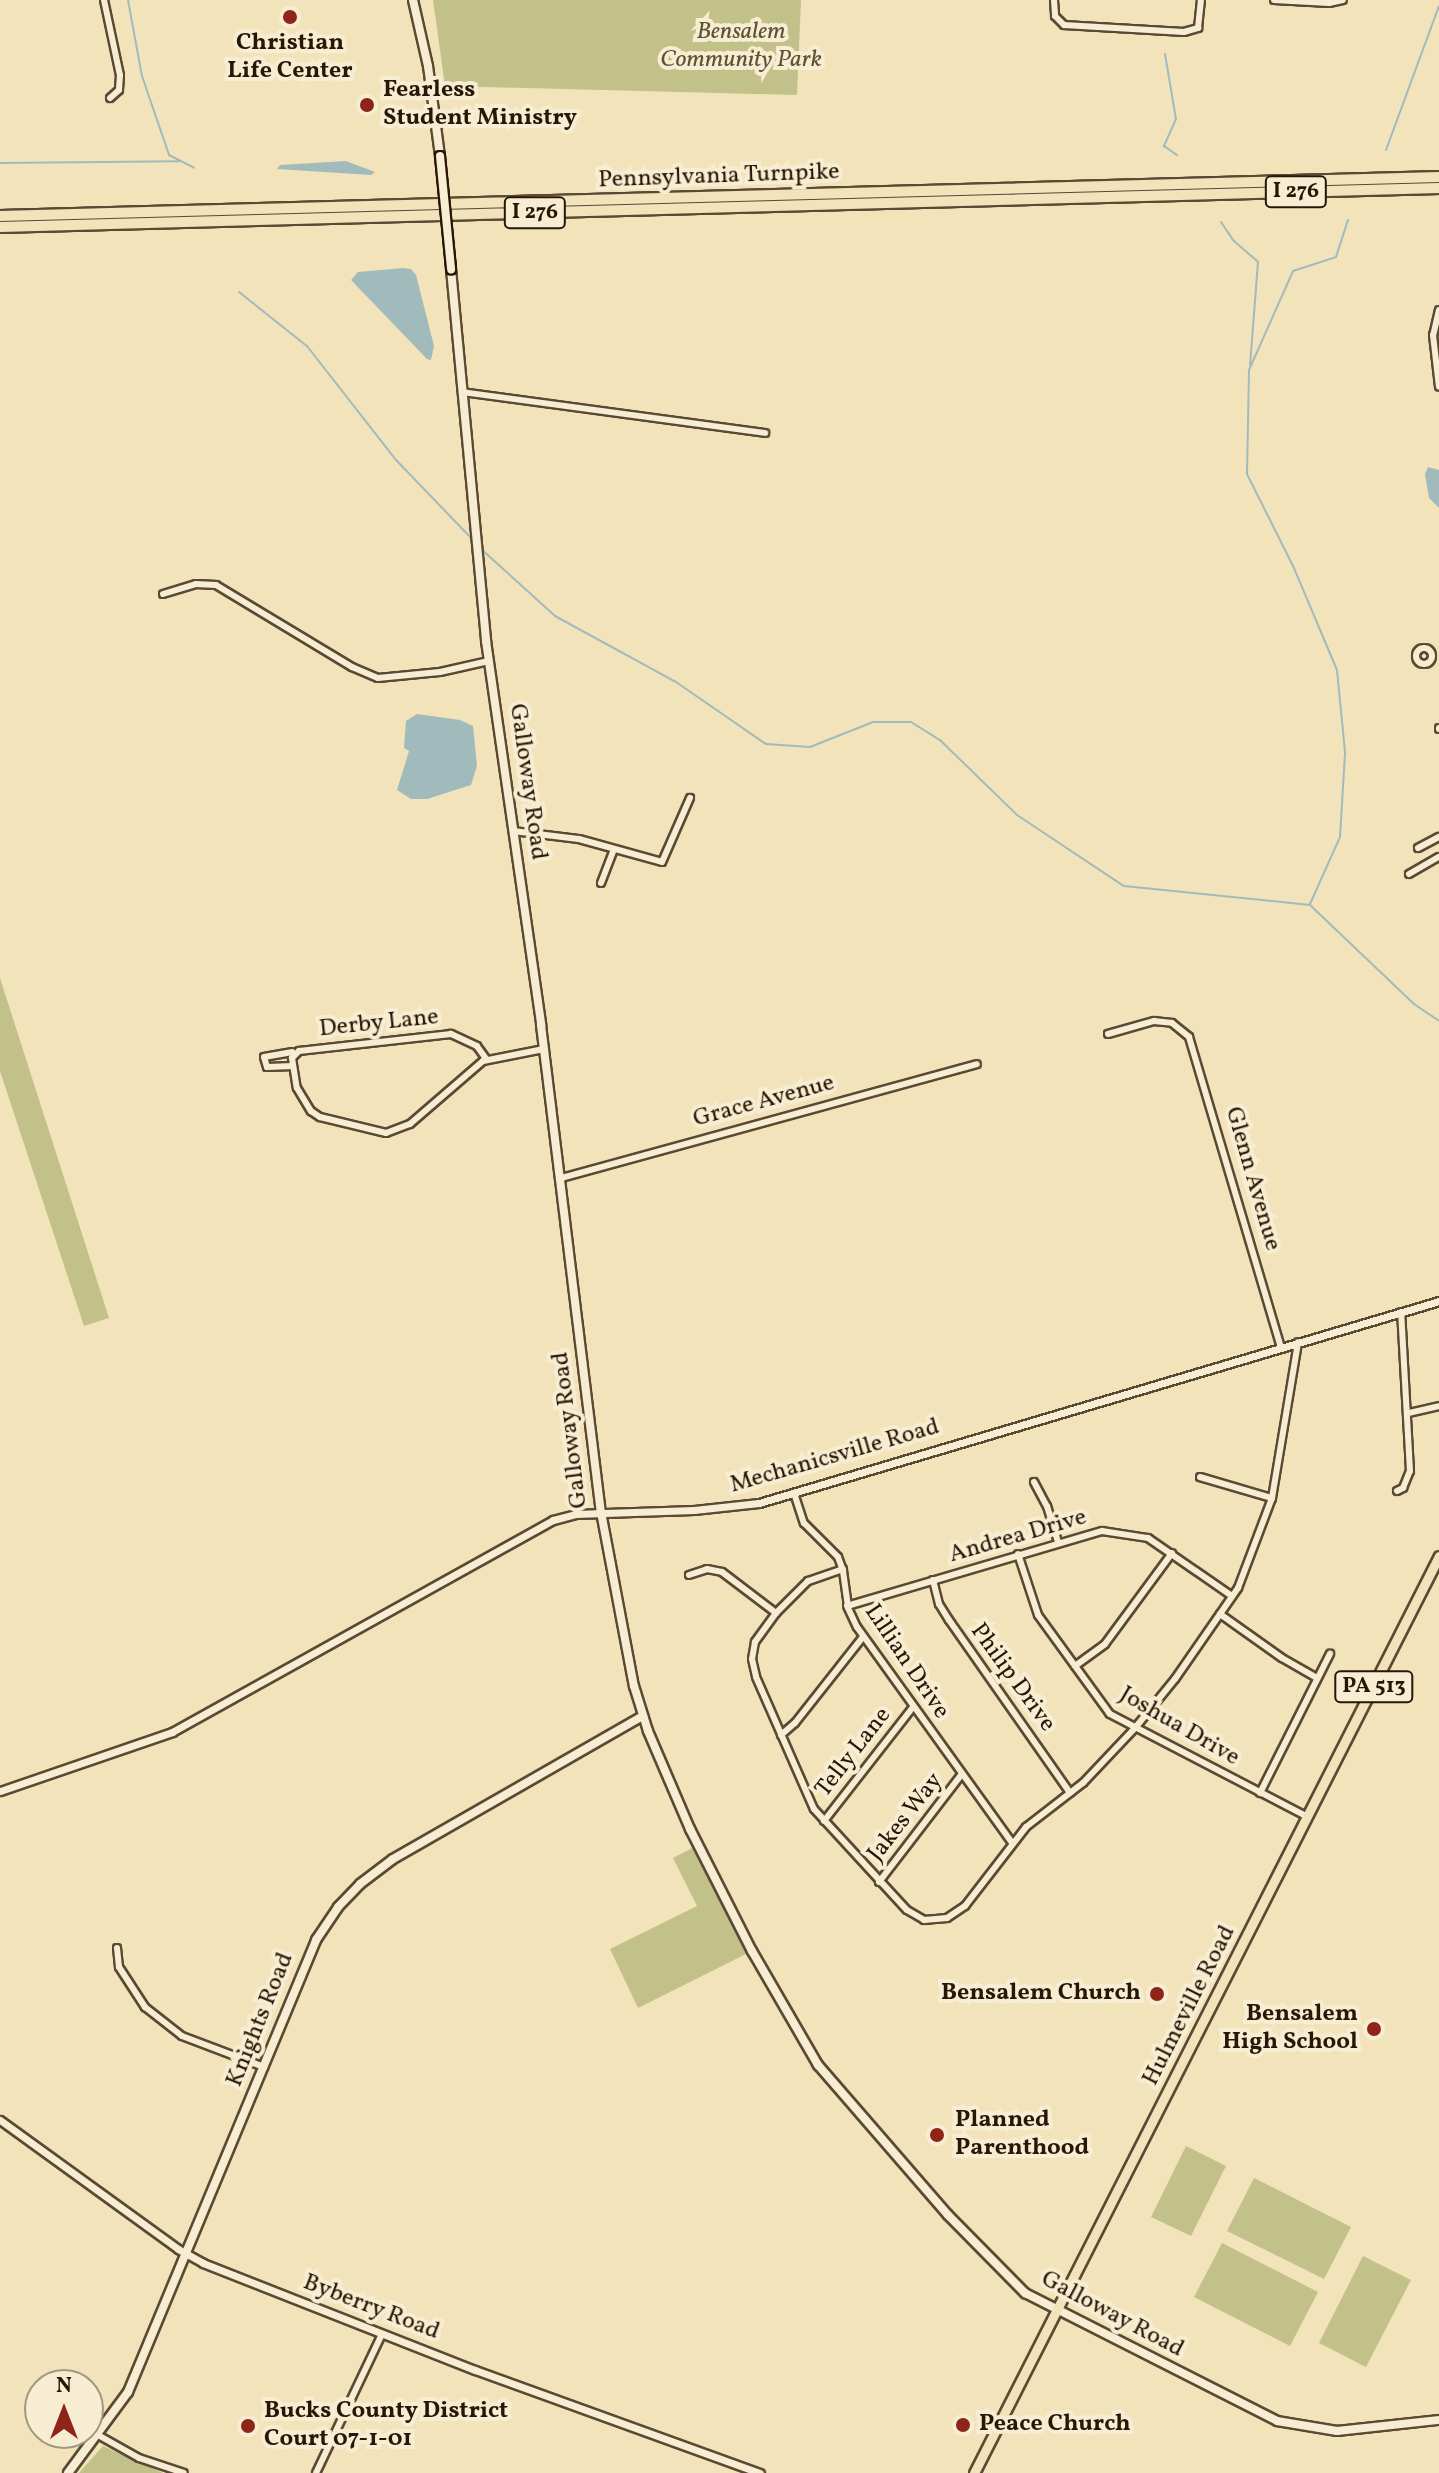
<!DOCTYPE html>
<style>
body{margin:0}
#map{position:relative;width:1439px;height:2473px;overflow:hidden;background:#f2e3ba;font-family:Vollkorn,serif}
div>[style]{position:absolute}
[style*='--x']{left:calc(var(--x)*1px);top:calc(var(--y)*1px);width:calc(var(--w)*1px);rotate:calc(var(--a)*1deg)}
.green>*{inset:0;background:#c3c18a}
.water>*{inset:0;background:#a1bbbc}
.stream>*{height:2px;margin:-1px;padding:0 1px;transform-origin:1px;border-radius:1px;background:#a1bbbc}
.roads{filter:drop-shadow(2px 0 #5a4933) drop-shadow(-2px 0 #5a4933) drop-shadow(0 2px #5a4933) drop-shadow(0 -2px #5a4933)}
.minor>*{height:6px;margin:-3px;padding:0 3px;transform-origin:3px;border-radius:3px;background:#f7edd2}
.minor>.ring{margin:-3px;padding:0;box-sizing:content-box;background:none;border:6px solid #f7edd2;border-radius:50%}
.tertiary>*{height:7px;margin:-3.5px;padding:0 3.5px;transform-origin:3.5px;border-radius:3.5px;background:#f7edd2}
.secondary>*{height:8px;margin:-4px;padding:0 4px;transform-origin:4px;border-radius:4px;background:#f7edd2}
.primary>*{height:9px;margin:-4.5px;padding:0 4.5px;transform-origin:4.5px;border-radius:4.5px;background:#f2e3ba}
.motorway>*{height:10px;margin:-5px;padding:0 5px;transform-origin:5px;border-radius:5px;background:#f2e3ba}
.bridges{filter:drop-shadow(2px 0 #281606) drop-shadow(-2px 0 #281606) drop-shadow(0 2px #281606) drop-shadow(0 -2px #281606)}
.secondary-bridge>*{height:8px;margin:-4px;padding:0 4px;transform-origin:4px;border-radius:4px;background:#f7edd2}
.dots>*{width:22px;height:22px;translate:-50% -50%;box-sizing:border-box;border:4px solid #f7edd2;border-radius:50%}
span{translate:-50% -50%;white-space:nowrap;text-align:center;line-height:1.15;-webkit-text-stroke:8px #f7edd2;paint-order:stroke}
.shield-label span{padding:2px 6px;background:#f7edd2;border:2px solid;border-radius:6px;-webkit-text-stroke-width:0}
.shield-label{font-size:22px;color:#281606;font-weight:700}
.park-label{font-size:24px;color:#5e5234;font-style:italic}
.poi-label{font-size:24px;color:#281606;font-weight:700}
.left{translate:0 -50%;text-align:left}
.right{translate:-100% -50%;text-align:right}
.street-label{font-size:24px;color:#281606}
.north{position:absolute;left:24px;top:2369px;width:80px;height:80px;box-sizing:border-box;background:#f7edd2;border:2px solid #a49780;border-radius:50%;rotate:0deg;font-size:22px;font-weight:700;line-height:32px;text-align:center;color:#281606}
.north::after{content:'';display:block;margin:auto;width:28px;height:36px;background:#8f2418;clip-path:polygon(50% 0,100% 100%,50% 72%,0 100%)}
</style>
<div id="map">
<div class="green">
<div style="clip-path:polygon(433px 0,801px 0,797px 95px,445px 86px)"></div>
<div style="clip-path:polygon(0 978px,109px 1318px,84px 1326px,0 1071px)"></div>
<div style="clip-path:polygon(698px 1845px,752px 1951px,638px 2008px,610px 1949px,697px 1906px,673px 1858px)"></div>
<div style="clip-path:polygon(1186px 2146px,1226px 2166px,1191px 2236px,1151px 2217px)"></div>
<div style="clip-path:polygon(1254px 2178px,1351px 2227px,1324px 2279px,1227px 2231px)"></div>
<div style="clip-path:polygon(1222px 2243px,1318px 2292px,1290px 2346px,1194px 2297px)"></div>
<div style="clip-path:polygon(1363px 2256px,1411px 2280px,1366px 2367px,1319px 2343px)"></div>
<div style="clip-path:polygon(103px 2446px,163px 2473px,79px 2473px)"></div>
</div>
<div class="water">
<div style="clip-path:polygon(346px 161px,375px 172px,371px 175px,277px 169px,280px 165px)"></div>
<div style="clip-path:polygon(403px 268px,411px 269px,416px 275px,434px 346px,431px 360px,427px 359px,351px 280px,358px 272px)"></div>
<div style="clip-path:polygon(1428px 467px,1439px 470px,1439px 508px,1429px 498px,1425px 474px)"></div>
<div style="clip-path:polygon(417px 714px,460px 720px,473px 726px,477px 766px,471px 785px,427px 799px,411px 799px,397px 790px,409px 751px,404px 748px,406px 721px)"></div>
</div>
<div class="stream">
<div style="--x:128;--y:0;--w:77;--a:79.6"></div>
<div style="--x:142;--y:76;--w:83;--a:71.1"></div>
<div style="--x:169;--y:155;--w:28;--a:27"></div>
<div style="--x:1165;--y:54;--w:66;--a:80.4"></div>
<div style="--x:1176;--y:119;--w:30;--a:114"></div>
<div style="--x:1164;--y:146;--w:16;--a:35"></div>
<div style="--x:1386;--y:150;--w:153;--a:-69.8"></div>
<div style="--x:0;--y:163;--w:179;--a:-0.6"></div>
<div style="--x:1221;--y:222;--w:23;--a:56"></div>
<div style="--x:1234;--y:241;--w:32;--a:41"></div>
<div style="--x:1258;--y:262;--w:103;--a:94.4"></div>
<div style="--x:239;--y:292;--w:87;--a:38.5"></div>
<div style="--x:307;--y:346;--w:146;--a:52"></div>
<div style="--x:397;--y:461;--w:110;--a:46.1"></div>
<div style="--x:480;--y:548;--w:101;--a:42.2"></div>
<div style="--x:555;--y:616;--w:138;--a:28.6"></div>
<div style="--x:676;--y:682;--w:109;--a:34.6"></div>
<div style="--x:766;--y:744;--w:44;--a:3.9"></div>
<div style="--x:810;--y:747;--w:68;--a:-21.6"></div>
<div style="--x:873;--y:722;--w:38;--a:0"></div>
<div style="--x:911;--y:722;--w:36;--a:32"></div>
<div style="--x:941;--y:741;--w:106;--a:44.2"></div>
<div style="--x:1017;--y:815;--w:128;--a:33.6"></div>
<div style="--x:1124;--y:886;--w:187;--a:5.8"></div>
<div style="--x:1310;--y:905;--w:144;--a:43.6"></div>
<div style="--x:1414;--y:1004;--w:30;--a:34"></div>
<div style="--x:1310;--y:904;--w:73;--a:-65.9"></div>
<div style="--x:1340;--y:837;--w:85;--a:-86.6"></div>
<div style="--x:1345;--y:752;--w:82;--a:-95.6"></div>
<div style="--x:1337;--y:670;--w:113;--a:-112.9"></div>
<div style="--x:1293;--y:566;--w:103;--a:-116.6"></div>
<div style="--x:1247;--y:474;--w:104;--a:-88.9"></div>
<div style="--x:1249;--y:370;--w:108;--a:-66"></div>
<div style="--x:1293;--y:271;--w:45;--a:-18"></div>
<div style="--x:1336;--y:257;--w:39;--a:-72"></div>
</div>
<div class="roads">
<div class="minor">
<div style="--x:104;--y:0;--w:77;--a:78"></div>
<div style="--x:120;--y:75;--w:15;--a:94"></div>
<div style="--x:119;--y:90;--w:12;--a:138"></div>
<div style="--x:1054;--y:0;--w:16;--a:86"></div>
<div style="--x:1055;--y:16;--w:13;--a:45"></div>
<div style="--x:1064;--y:25;--w:120;--a:3.3"></div>
<div style="--x:1184;--y:32;--w:15;--a:-16"></div>
<div style="--x:1198;--y:28;--w:28;--a:-84"></div>
<div style="--x:1274;--y:0;--w:55;--a:3.1"></div>
<div style="--x:1329;--y:3;--w:14;--a:-12"></div>
<div style="--x:1439;--y:310;--w:26;--a:103"></div>
<div style="--x:1433;--y:335;--w:52;--a:83.4"></div>
<div style="--x:462;--y:392;--w:306;--a:7.7"></div>
<div style="--x:163;--y:594;--w:34;--a:-17"></div>
<div style="--x:196;--y:584;--w:20;--a:3"></div>
<div style="--x:216;--y:585;--w:159;--a:31.1"></div>
<div style="--x:352;--y:667;--w:28;--a:23"></div>
<div style="--x:378;--y:678;--w:62;--a:-5.5"></div>
<div style="--x:440;--y:672;--w:50;--a:-12.7"></div>
<div class="ring" style="left:1416px;top:648px;width:10px;height:10px"></div>
<div style="--x:1439;--y:728;--w:1;--a:90"></div>
<div style="--x:513;--y:831;--w:66;--a:6.9"></div>
<div style="--x:579;--y:839;--w:86;--a:15.5"></div>
<div style="--x:662;--y:862;--w:70;--a:-66.4"></div>
<div style="--x:1418;--y:848;--w:24;--a:-28"></div>
<div style="--x:1409;--y:874;--w:34;--a:-30"></div>
<div style="--x:601;--y:883;--w:34;--a:-69"></div>
<div style="--x:1108;--y:1034;--w:48;--a:-15.8"></div>
<div style="--x:1154;--y:1021;--w:18;--a:6"></div>
<div style="--x:1172;--y:1023;--w:22;--a:39"></div>
<div style="--x:1189;--y:1037;--w:323;--a:73.5"></div>
<div style="--x:487;--y:1060;--w:17;--a:-126"></div>
<div style="--x:477;--y:1046;--w:29;--a:-155"></div>
<div style="--x:451;--y:1034;--w:153;--a:173.6"></div>
<div style="--x:299;--y:1051;--w:10;--a:135"></div>
<div style="--x:292;--y:1058;--w:30;--a:81"></div>
<div style="--x:297;--y:1088;--w:27;--a:59"></div>
<div style="--x:311;--y:1111;--w:11;--a:34"></div>
<div style="--x:320;--y:1117;--w:68;--a:13.6"></div>
<div style="--x:386;--y:1133;--w:26;--a:-21"></div>
<div style="--x:410;--y:1124;--w:96;--a:-40.8"></div>
<div style="--x:483;--y:1061;--w:62;--a:-11.1"></div>
<div style="--x:293;--y:1066;--w:26;--a:178"></div>
<div style="--x:267;--y:1067;--w:10;--a:-107"></div>
<div style="--x:264;--y:1057;--w:29;--a:-10"></div>
<div style="--x:561;--y:1178;--w:431;--a:-15.3"></div>
<div style="--x:1409;--y:1413;--w:31;--a:-13"></div>
<div style="--x:1200;--y:1477;--w:75;--a:16.3"></div>
<div style="--x:1034;--y:1482;--w:27;--a:62"></div>
<div style="--x:1047;--y:1506;--w:38;--a:73"></div>
<div style="--x:1397;--y:1491;--w:7;--a:-27"></div>
<div style="--x:1403;--y:1488;--w:18;--a:-68"></div>
<div style="--x:1410;--y:1471;--w:159;--a:-93.2"></div>
<div style="--x:794;--y:1493;--w:32;--a:72"></div>
<div style="--x:804;--y:1523;--w:48;--a:45"></div>
<div style="--x:838;--y:1557;--w:15;--a:70"></div>
<div style="--x:843;--y:1571;--w:37;--a:82"></div>
<div style="--x:848;--y:1608;--w:21;--a:65"></div>
<div style="--x:857;--y:1627;--w:266;--a:54.3"></div>
<div style="--x:1018;--y:1554;--w:64;--a:71.8"></div>
<div style="--x:1038;--y:1615;--w:122;--a:54"></div>
<div style="--x:1110;--y:1714;--w:223;--a:27.5"></div>
<div style="--x:843;--y:1569;--w:37;--a:161"></div>
<div style="--x:808;--y:1581;--w:45;--a:135"></div>
<div style="--x:776;--y:1613;--w:36;--a:126"></div>
<div style="--x:755;--y:1642;--w:17;--a:100"></div>
<div style="--x:752;--y:1659;--w:18;--a:77"></div>
<div style="--x:756;--y:1677;--w:144;--a:66.3"></div>
<div style="--x:814;--y:1809;--w:137;--a:47.4"></div>
<div style="--x:907;--y:1910;--w:20;--a:30"></div>
<div style="--x:924;--y:1920;--w:23;--a:-5"></div>
<div style="--x:947;--y:1918;--w:22;--a:-34"></div>
<div style="--x:965;--y:1906;--w:100;--a:-52.3"></div>
<div style="--x:1026;--y:1827;--w:72;--a:-37.7"></div>
<div style="--x:1083;--y:1783;--w:76;--a:-46.6"></div>
<div style="--x:1135;--y:1728;--w:63;--a:-50.8"></div>
<div style="--x:1175;--y:1679;--w:111;--a:-55.3"></div>
<div style="--x:1238;--y:1588;--w:96;--a:-69.3"></div>
<div style="--x:1272;--y:1498;--w:158;--a:-80.5"></div>
<div style="--x:689;--y:1575;--w:19;--a:-18"></div>
<div style="--x:707;--y:1569;--w:15;--a:11"></div>
<div style="--x:722;--y:1572;--w:68;--a:37.2"></div>
<div style="--x:933;--y:1580;--w:25;--a:76"></div>
<div style="--x:939;--y:1604;--w:19;--a:58"></div>
<div style="--x:949;--y:1620;--w:211;--a:55"></div>
<div style="--x:847;--y:1606;--w:266;--a:-16.4"></div>
<div style="--x:1102;--y:1531;--w:47;--a:8.7"></div>
<div style="--x:1148;--y:1538;--w:102;--a:34.6"></div>
<div style="--x:1220;--y:1614;--w:76;--a:35.4"></div>
<div style="--x:1282;--y:1658;--w:40;--a:29.7"></div>
<div style="--x:1075;--y:1666;--w:37;--a:-36"></div>
<div style="--x:1105;--y:1644;--w:113;--a:-53.6"></div>
<div style="--x:781;--y:1735;--w:18;--a:-41"></div>
<div style="--x:795;--y:1723;--w:110;--a:-51.7"></div>
<div style="--x:1260;--y:1793;--w:156;--a:-63.3"></div>
<div style="--x:824;--y:1821;--w:145;--a:-52"></div>
<div style="--x:879;--y:1882;--w:135;--a:-52.5"></div>
<div style="--x:117;--y:1948;--w:19;--a:84"></div>
<div style="--x:119;--y:1967;--w:48;--a:57"></div>
<div style="--x:145;--y:2007;--w:47;--a:38.1"></div>
<div style="--x:182;--y:2036;--w:88;--a:20.7"></div>
<div style="--x:98;--y:2435;--w:47;--a:29.3"></div>
<div style="--x:139;--y:2458;--w:47;--a:18.4"></div>
<div style="--x:316;--y:2473;--w:154;--a:-64.6"></div>
</div>
<div class="tertiary">
<div style="--x:0;--y:1791;--w:182;--a:-18.9"></div>
<div style="--x:172;--y:1732;--w:436;--a:-29.1"></div>
<div style="--x:553;--y:1520;--w:23;--a:-15"></div>
<div style="--x:575;--y:1514;--w:119;--a:-1.9"></div>
<div style="--x:694;--y:1510;--w:65;--a:-6.1"></div>
<div style="--x:759;--y:1503;--w:709;--a:-16.54"></div>
<div style="--x:0;--y:2120;--w:220;--a:35.9"></div>
<div style="--x:178;--y:2249;--w:29;--a:29"></div>
<div style="--x:203;--y:2263;--w:292;--a:21.5"></div>
<div style="--x:475;--y:2370;--w:303;--a:19.9"></div>
</div>
<div class="secondary">
<div style="--x:413;--y:0;--w:68;--a:77.2"></div>
<div style="--x:428;--y:66;--w:91;--a:82.4"></div>
<div style="--x:451;--y:269;--w:374;--a:84.6"></div>
<div style="--x:486;--y:641;--w:388;--a:81.8"></div>
<div style="--x:541;--y:1025;--w:491;--a:83"></div>
<div style="--x:601;--y:1512;--w:177;--a:79.3"></div>
<div style="--x:634;--y:1686;--w:47;--a:72.7"></div>
<div style="--x:648;--y:1731;--w:107;--a:66.8"></div>
<div style="--x:690;--y:1829;--w:137;--a:63.1"></div>
<div style="--x:752;--y:1951;--w:132;--a:59.9"></div>
<div style="--x:818;--y:2065;--w:198;--a:49.1"></div>
<div style="--x:948;--y:2215;--w:110;--a:45.4"></div>
<div style="--x:1025;--y:2293;--w:283;--a:26.9"></div>
<div style="--x:1277;--y:2421;--w:61;--a:9.5"></div>
<div style="--x:1337;--y:2431;--w:103;--a:-6.2"></div>
<div style="--x:68;--y:2473;--w:101;--a:-53.5"></div>
<div style="--x:128;--y:2392;--w:490;--a:-67.4"></div>
<div style="--x:316;--y:1940;--w:40;--a:-56"></div>
<div style="--x:338;--y:1907;--w:32;--a:-46"></div>
<div style="--x:360;--y:1884;--w:41;--a:-37.1"></div>
<div style="--x:393;--y:1859;--w:288;--a:-29.8"></div>
</div>
<div class="primary">
<div style="--x:974;--y:2473;--w:1028;--a:-63.11"></div>
</div>
<div class="motorway">
<div style="--x:0;--y:216;--w:1440;--a:-1.55"></div>
<div style="--x:0;--y:227;--w:1440;--a:-1.55"></div>
</div>
</div>
<div class="bridges">
<div class="secondary-bridge">
<div style="--x:440;--y:156;--w:114;--a:84.4"></div>
</div>
</div>
<div class="dots">
<div style="left:290px;top:17px;background:#8f2418"></div>
<div style="left:367px;top:105px;background:#8f2418"></div>
<div style="left:1157px;top:1994px;background:#8f2418"></div>
<div style="left:1374px;top:2029px;background:#8f2418"></div>
<div style="left:937px;top:2135px;background:#8f2418"></div>
<div style="left:963px;top:2425px;background:#8f2418"></div>
<div style="left:248px;top:2426px;background:#8f2418"></div>
</div>
<div class="shield-label">
<span style="left:1296px;top:192px">I 276</span>
<span style="left:535px;top:213px">I 276</span>
<span style="left:1374px;top:1687px">PA 513</span>
</div>
<div class="park-label">
<span style="left:741px;top:47px">Bensalem<br>Community Park</span>
</div>
<div class="poi-label">
<span style="left:290px;top:58px">Christian<br>Life Center</span>
<span class="left" style="left:383px;top:105px">Fearless<br>Student Ministry</span>
<span class="right" style="left:1141px;top:1994px">Bensalem Church</span>
<span class="right" style="left:1358px;top:2029px">Bensalem<br>High School</span>
<span class="left" style="left:955px;top:2135px">Planned<br>Parenthood</span>
<span class="left" style="left:264px;top:2426px">Bucks County District<br>Court 07-1-01</span>
<span class="left" style="left:979px;top:2425px">Peace Church</span>
</div>
<div class="street-label">
<span style="left:719px;top:177px;rotate:-2deg">Pennsylvania Turnpike</span>
<span style="left:527px;top:782px;rotate:82deg">Galloway Road</span>
<span style="left:379px;top:1024px;rotate:-6deg">Derby Lane</span>
<span style="left:764px;top:1102px;rotate:-15deg">Grace Avenue</span>
<span style="left:1252px;top:1179px;rotate:74deg">Glenn Avenue</span>
<span style="left:571px;top:1430px;rotate:-97deg">Galloway Road</span>
<span style="left:835px;top:1457px;rotate:-16deg">Mechanicsville Road</span>
<span style="left:1018px;top:1537px;rotate:-16deg">Andrea Drive</span>
<span style="left:906px;top:1662px;rotate:56deg">Lillian Drive</span>
<span style="left:1012px;top:1678px;rotate:54deg">Philip Drive</span>
<span style="left:1179px;top:1727px;rotate:30deg">Joshua Drive</span>
<span style="left:854px;top:1753px;rotate:-52deg">Telly Lane</span>
<span style="left:906px;top:1818px;rotate:-52deg">Jakes Way</span>
<span style="left:1190px;top:2006px;rotate:-63deg">Hulmeville Road</span>
<span style="left:261px;top:2020px;rotate:-68deg">Knights Road</span>
<span style="left:371px;top:2308px;rotate:21deg">Byberry Road</span>
<span style="left:1112px;top:2315px;rotate:28deg">Galloway Road</span>
</div>
<div class="north">N</div>
</div>
